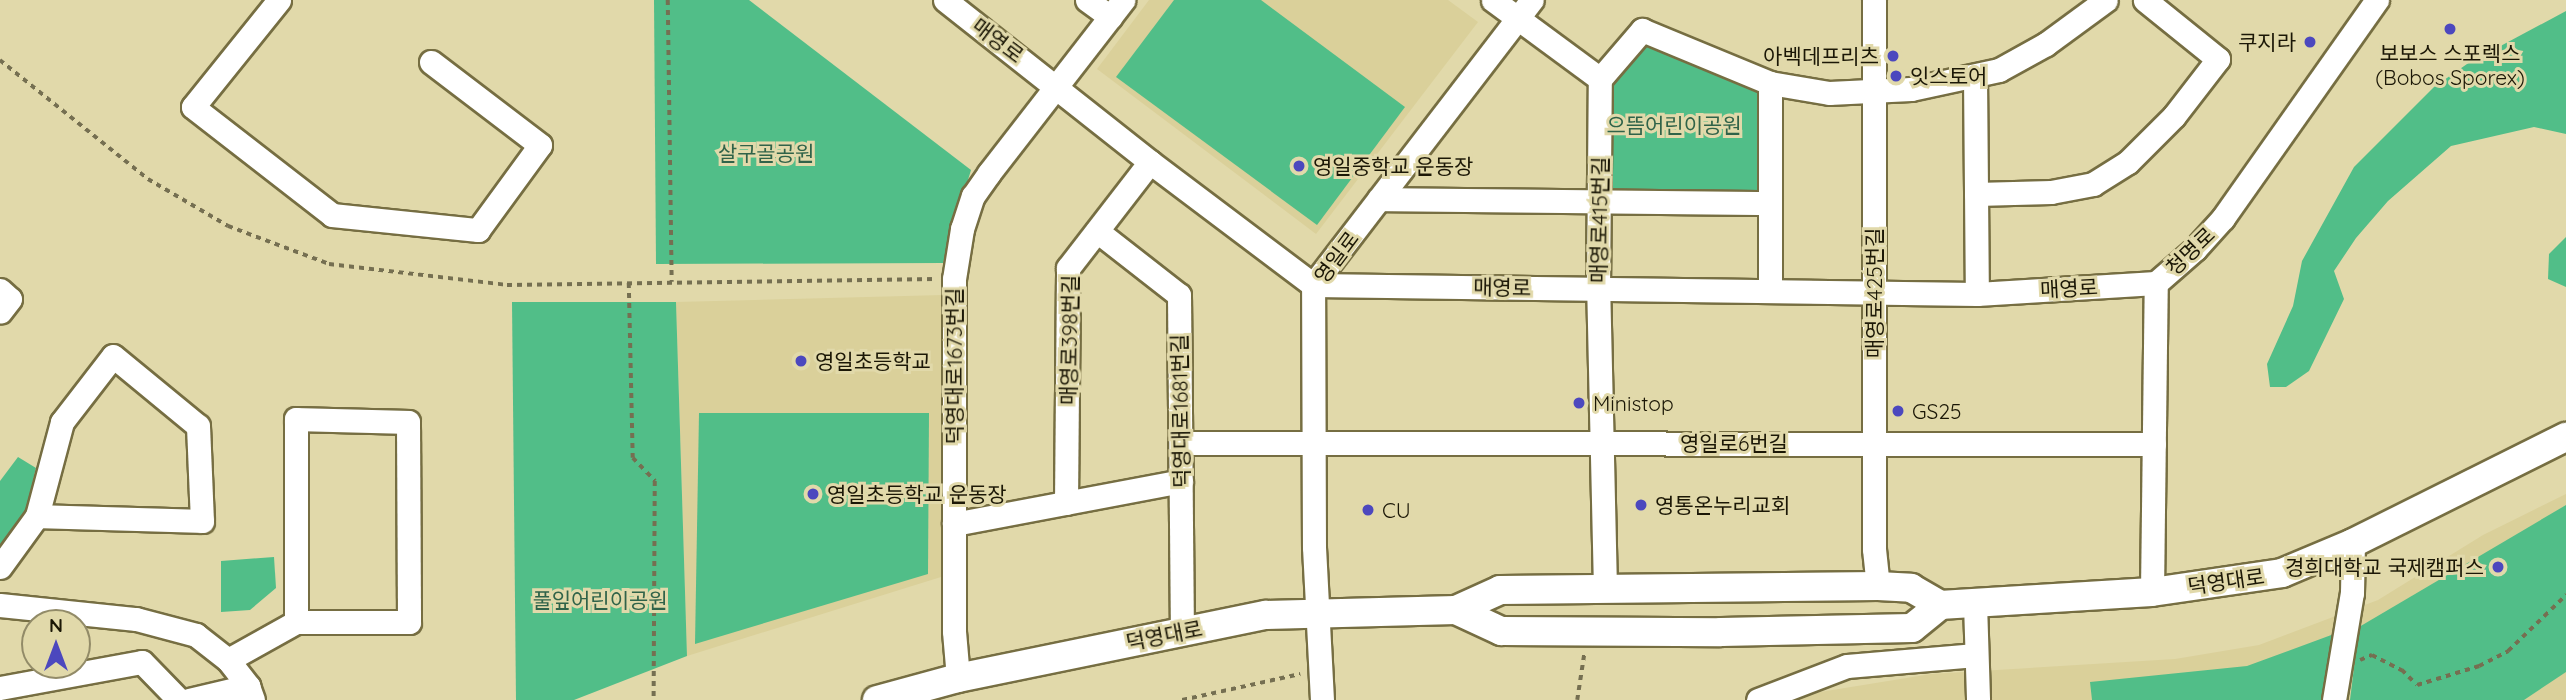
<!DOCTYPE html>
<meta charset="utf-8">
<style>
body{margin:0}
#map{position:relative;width:2566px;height:700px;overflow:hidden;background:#e1d9aa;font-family:Quicksand,"Noto Sans KR",sans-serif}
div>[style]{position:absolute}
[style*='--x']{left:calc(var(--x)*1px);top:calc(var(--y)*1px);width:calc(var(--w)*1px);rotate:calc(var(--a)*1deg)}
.built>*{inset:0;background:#dad09a}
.green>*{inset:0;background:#51be88}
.path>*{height:3.5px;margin-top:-1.75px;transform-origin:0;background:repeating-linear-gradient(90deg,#756f51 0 5px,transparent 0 10px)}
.roads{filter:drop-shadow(2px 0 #766e42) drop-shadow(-2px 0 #766e42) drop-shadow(0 2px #766e42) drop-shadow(0 -2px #766e42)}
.minor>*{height:23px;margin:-11.5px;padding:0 11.5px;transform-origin:11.5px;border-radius:11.5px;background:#fff}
.major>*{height:28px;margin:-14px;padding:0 14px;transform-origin:14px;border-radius:14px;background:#fff}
.dots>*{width:19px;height:19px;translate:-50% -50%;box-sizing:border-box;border:4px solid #e1d9aa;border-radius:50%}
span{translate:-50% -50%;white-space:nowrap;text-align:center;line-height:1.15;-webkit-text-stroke:6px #e1d9aa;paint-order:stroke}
.street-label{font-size:21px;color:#1b1706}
.poi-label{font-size:21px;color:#1b1706}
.right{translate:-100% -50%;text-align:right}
.left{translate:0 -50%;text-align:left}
.park-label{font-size:21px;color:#306349}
.north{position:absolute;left:21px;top:609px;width:70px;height:70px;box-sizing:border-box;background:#e1d9aa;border:2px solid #928b68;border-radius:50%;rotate:0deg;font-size:19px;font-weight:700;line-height:28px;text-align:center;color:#1b1706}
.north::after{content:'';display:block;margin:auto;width:24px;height:32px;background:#4c48be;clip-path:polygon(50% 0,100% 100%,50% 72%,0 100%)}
</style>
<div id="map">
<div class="built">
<div style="clip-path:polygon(1149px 0,1448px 0,1478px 22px,1316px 234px,1097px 69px)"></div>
<div style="clip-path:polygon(943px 295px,941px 577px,687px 656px,676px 302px)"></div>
<div style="clip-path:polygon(2566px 494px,2566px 700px,1789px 700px,1814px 693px,1931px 674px,2175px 659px,2259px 645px,2378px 600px,2483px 535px)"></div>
</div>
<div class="green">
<div style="clip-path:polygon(654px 0,749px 0,971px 170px,943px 263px,656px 264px)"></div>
<div style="clip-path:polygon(1174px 0,1261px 0,1405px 107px,1317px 225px,1116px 77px)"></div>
<div style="clip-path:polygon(2566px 11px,2566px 134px,2534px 127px,2451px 146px,2388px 201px,2356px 238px,2334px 271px,2344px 299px,2309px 371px,2286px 387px,2270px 387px,2267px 364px,2293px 306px,2302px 261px,2354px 167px,2434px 87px,2467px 64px)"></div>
<div style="clip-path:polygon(1646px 39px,1760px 86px,1760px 192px,1608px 190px,1610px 82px)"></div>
<div style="clip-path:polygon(2566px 237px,2566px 287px,2548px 279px,2549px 254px)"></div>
<div style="clip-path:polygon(512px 302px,676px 302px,687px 656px,574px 700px,516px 700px)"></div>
<div style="clip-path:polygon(699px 413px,929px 413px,928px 574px,695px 644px)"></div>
<div style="clip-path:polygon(18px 457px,36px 468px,25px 513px,0 545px,0 481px)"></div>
<div style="clip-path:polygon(2566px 505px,2566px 672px,2524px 700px,2350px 700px,2359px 627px)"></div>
<div style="clip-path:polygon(274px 557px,276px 588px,250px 610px,221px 612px,221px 561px)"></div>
<div style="clip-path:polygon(2334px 634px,2324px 700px,2092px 700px,2090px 682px,2247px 666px)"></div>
</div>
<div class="path">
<div style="--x:668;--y:0;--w:282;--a:89.2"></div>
<div style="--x:0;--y:60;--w:190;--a:38.8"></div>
<div style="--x:148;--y:179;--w:93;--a:30.4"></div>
<div style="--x:228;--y:226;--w:108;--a:20.6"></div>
<div style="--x:329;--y:264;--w:179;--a:6.7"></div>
<div style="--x:507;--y:285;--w:429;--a:-0.8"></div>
<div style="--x:629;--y:283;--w:175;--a:88.7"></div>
<div style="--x:633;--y:458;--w:32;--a:46"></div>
<div style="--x:655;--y:481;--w:219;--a:90.3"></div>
<div style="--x:2360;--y:660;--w:13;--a:-23"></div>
<div style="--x:2372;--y:655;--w:34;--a:27"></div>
<div style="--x:2402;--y:670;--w:21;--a:45"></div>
<div style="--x:2417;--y:685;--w:65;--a:-17"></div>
<div style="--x:2479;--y:666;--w:33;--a:-27"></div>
<div style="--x:2508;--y:651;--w:81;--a:-44"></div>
<div style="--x:1182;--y:700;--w:121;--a:-12.4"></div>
<div style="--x:1577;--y:700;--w:47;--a:-81.3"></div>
</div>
<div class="roads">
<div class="minor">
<div style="--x:279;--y:0;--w:137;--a:128.8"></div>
<div style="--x:193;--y:107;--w:176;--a:37.8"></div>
<div style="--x:332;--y:215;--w:147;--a:5.9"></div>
<div style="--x:478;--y:230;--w:105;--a:-53.9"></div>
<div style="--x:540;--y:145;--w:137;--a:-142.7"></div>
<div style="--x:945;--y:0;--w:261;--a:38.3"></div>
<div style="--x:1150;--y:162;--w:204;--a:37"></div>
<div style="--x:1313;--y:285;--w:664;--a:0.78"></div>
<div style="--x:1977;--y:294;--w:179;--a:-3.5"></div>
<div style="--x:1087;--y:0;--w:29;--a:36"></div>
<div style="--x:1493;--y:0;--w:133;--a:36.4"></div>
<div style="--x:1874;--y:0;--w:549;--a:90"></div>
<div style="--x:1874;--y:549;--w:37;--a:84"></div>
<div style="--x:1975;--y:76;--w:218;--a:89.5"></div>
<div style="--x:1770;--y:83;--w:208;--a:90"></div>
<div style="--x:1976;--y:194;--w:75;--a:-1.5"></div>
<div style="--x:2051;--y:192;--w:43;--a:-10.8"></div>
<div style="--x:2093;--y:184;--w:41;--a:-32.2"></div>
<div style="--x:2128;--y:162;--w:65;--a:-45"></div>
<div style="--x:2174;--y:116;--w:72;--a:-52.3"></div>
<div style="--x:2218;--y:59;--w:94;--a:-141.1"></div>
<div style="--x:1379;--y:199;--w:391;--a:0.6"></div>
<div style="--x:1097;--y:231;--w:104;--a:38"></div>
<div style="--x:1179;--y:295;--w:337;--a:89.5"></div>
<div style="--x:0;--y:290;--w:13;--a:42"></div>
<div style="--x:10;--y:299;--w:16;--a:128"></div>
<div style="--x:1181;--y:443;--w:973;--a:0.06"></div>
<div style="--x:1066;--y:503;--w:235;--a:-89.5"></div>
<div style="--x:1068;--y:268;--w:134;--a:-52.3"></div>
<div style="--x:954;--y:524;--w:231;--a:-10.7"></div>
<div style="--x:0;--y:567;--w:63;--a:-54"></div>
<div style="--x:37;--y:516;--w:97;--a:-75.1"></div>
<div style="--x:62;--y:422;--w:83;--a:-52.3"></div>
<div style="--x:113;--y:356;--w:110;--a:39.5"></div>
<div style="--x:198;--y:426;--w:95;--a:87.6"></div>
<div style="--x:202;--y:521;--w:165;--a:-178.3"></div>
<div style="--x:1605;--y:589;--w:300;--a:-91.3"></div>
<div style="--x:1598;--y:289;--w:210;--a:-89.5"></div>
<div style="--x:1600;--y:79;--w:65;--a:-49.4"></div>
<div style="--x:1642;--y:30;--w:139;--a:22.5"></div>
<div style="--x:1770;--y:83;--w:60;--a:9.6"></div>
<div style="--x:1829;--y:93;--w:82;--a:-2.8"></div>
<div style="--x:1911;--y:89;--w:90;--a:-12.2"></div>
<div style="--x:1999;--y:70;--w:54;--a:-29"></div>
<div style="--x:2046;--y:44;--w:74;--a:-36.3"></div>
<div style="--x:2152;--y:592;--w:309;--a:-89.3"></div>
<div style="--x:2156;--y:283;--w:52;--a:-41.1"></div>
<div style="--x:2195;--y:249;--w:42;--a:-47.9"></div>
<div style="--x:2223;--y:218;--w:267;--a:-54.8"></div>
<div style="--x:1975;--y:603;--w:97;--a:88.2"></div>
<div style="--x:0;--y:605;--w:137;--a:5.9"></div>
<div style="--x:136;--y:619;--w:62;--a:14.9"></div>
<div style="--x:196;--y:635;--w:41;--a:38"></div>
<div style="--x:228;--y:660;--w:33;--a:52"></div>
<div style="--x:248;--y:686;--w:15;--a:70"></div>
<div style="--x:228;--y:660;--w:78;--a:-29.2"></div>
<div style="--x:296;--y:622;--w:203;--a:-90"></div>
<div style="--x:296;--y:419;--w:112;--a:1.5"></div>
<div style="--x:408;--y:422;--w:200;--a:89.7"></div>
<div style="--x:409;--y:622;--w:113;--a:180"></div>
<div style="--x:958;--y:678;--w:47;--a:-94.9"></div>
<div style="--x:954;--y:631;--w:352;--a:-90"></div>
<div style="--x:954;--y:279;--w:51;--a:-80.9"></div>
<div style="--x:962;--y:229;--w:35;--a:-72"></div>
<div style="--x:973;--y:196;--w:28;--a:-55"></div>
<div style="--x:989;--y:173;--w:219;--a:-52.2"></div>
<div style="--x:0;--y:688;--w:144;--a:-10.4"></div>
<div style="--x:142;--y:662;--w:53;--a:45.8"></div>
<div style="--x:189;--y:700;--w:61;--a:-13.3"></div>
<div style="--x:1322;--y:700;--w:153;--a:-93"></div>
<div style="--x:1314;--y:547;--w:262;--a:-90.2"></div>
<div style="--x:1313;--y:285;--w:359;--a:-52.5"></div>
<div style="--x:1758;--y:700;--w:95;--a:-20.9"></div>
<div style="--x:1847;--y:666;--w:129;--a:-4.9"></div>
<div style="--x:2334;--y:700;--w:109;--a:-80.5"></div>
<div style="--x:2352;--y:593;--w:50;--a:-88.9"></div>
</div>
<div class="major">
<div style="--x:1456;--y:610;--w:50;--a:25"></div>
<div style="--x:1501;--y:631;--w:220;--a:0.3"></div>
<div style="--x:1721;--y:632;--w:191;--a:-1.2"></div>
<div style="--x:1912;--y:628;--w:36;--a:-39"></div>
<div style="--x:877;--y:700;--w:84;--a:-15.2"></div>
<div style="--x:958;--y:678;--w:314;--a:-11.6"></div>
<div style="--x:1266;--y:615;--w:190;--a:-1.5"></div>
<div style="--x:1456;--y:610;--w:48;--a:-24.4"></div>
<div style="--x:1500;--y:590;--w:378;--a:-0.6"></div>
<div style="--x:1878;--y:586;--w:33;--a:3"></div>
<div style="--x:1911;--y:588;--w:34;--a:30"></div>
<div style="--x:1940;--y:605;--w:212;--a:-3.5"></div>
<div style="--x:2152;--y:592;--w:131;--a:-8.3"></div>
<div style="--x:2282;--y:573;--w:77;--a:-22.9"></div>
<div style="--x:2353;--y:543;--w:238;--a:-26.5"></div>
</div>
</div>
<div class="dots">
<div style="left:2450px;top:29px;background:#4c48be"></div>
<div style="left:2310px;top:42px;background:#4c48be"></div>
<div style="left:1893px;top:56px;background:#4c48be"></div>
<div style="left:1896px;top:76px;background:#4c48be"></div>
<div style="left:1299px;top:166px;background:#4c48be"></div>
<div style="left:801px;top:361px;background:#4c48be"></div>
<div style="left:1579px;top:403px;background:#4c48be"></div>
<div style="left:1898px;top:411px;background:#4c48be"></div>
<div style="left:813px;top:494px;background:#4c48be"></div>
<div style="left:1641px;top:505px;background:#4c48be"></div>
<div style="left:1368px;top:510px;background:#4c48be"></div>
<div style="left:2498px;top:567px;background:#4c48be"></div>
</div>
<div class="street-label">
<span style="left:998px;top:40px;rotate:37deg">매영로</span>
<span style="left:1599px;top:220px;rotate:-89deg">매영로415번길</span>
<span style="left:2190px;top:251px;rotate:-44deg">청명로</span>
<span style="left:1336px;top:257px;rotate:-53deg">영일로</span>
<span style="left:1502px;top:287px;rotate:1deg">매영로</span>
<span style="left:2069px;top:288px;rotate:-3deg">매영로</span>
<span style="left:1874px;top:293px;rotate:-90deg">매영로425번길</span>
<span style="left:1069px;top:340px;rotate:-89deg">매영로398번길</span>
<span style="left:954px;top:366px;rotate:-90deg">덕영대로1673번길</span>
<span style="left:1180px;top:411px;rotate:-91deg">덕영대로1681번길</span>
<span style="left:1734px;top:443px">영일로6번길</span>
<span style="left:2226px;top:581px;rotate:-8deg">덕영대로</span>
<span style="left:1164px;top:635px;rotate:-11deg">덕영대로</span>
</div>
<div class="poi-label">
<span class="right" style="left:2296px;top:42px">쿠지라</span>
<span style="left:2450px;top:65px">보보스 스포렉스<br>(Bobos Sporex)</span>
<span class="right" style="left:1879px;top:56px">아벡데프리츠</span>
<span class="left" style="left:1910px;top:76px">잇스토어</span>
<span class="left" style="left:1313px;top:166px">영일중학교 운동장</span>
<span class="left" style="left:815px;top:361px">영일초등학교</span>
<span class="left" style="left:1593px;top:403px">Ministop</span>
<span class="left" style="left:1912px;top:411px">GS25</span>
<span class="left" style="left:827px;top:494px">영일초등학교 운동장</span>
<span class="left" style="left:1655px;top:505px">영통온누리교회</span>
<span class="left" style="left:1382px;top:510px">CU</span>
<span class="right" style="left:2484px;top:567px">경희대학교 국제캠퍼스</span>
</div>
<div class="park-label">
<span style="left:1674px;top:125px">으뜸어린이공원</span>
<span style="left:766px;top:153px">살구골공원</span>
<span style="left:600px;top:600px">풀잎어린이공원</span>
</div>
<div class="north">N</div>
</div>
